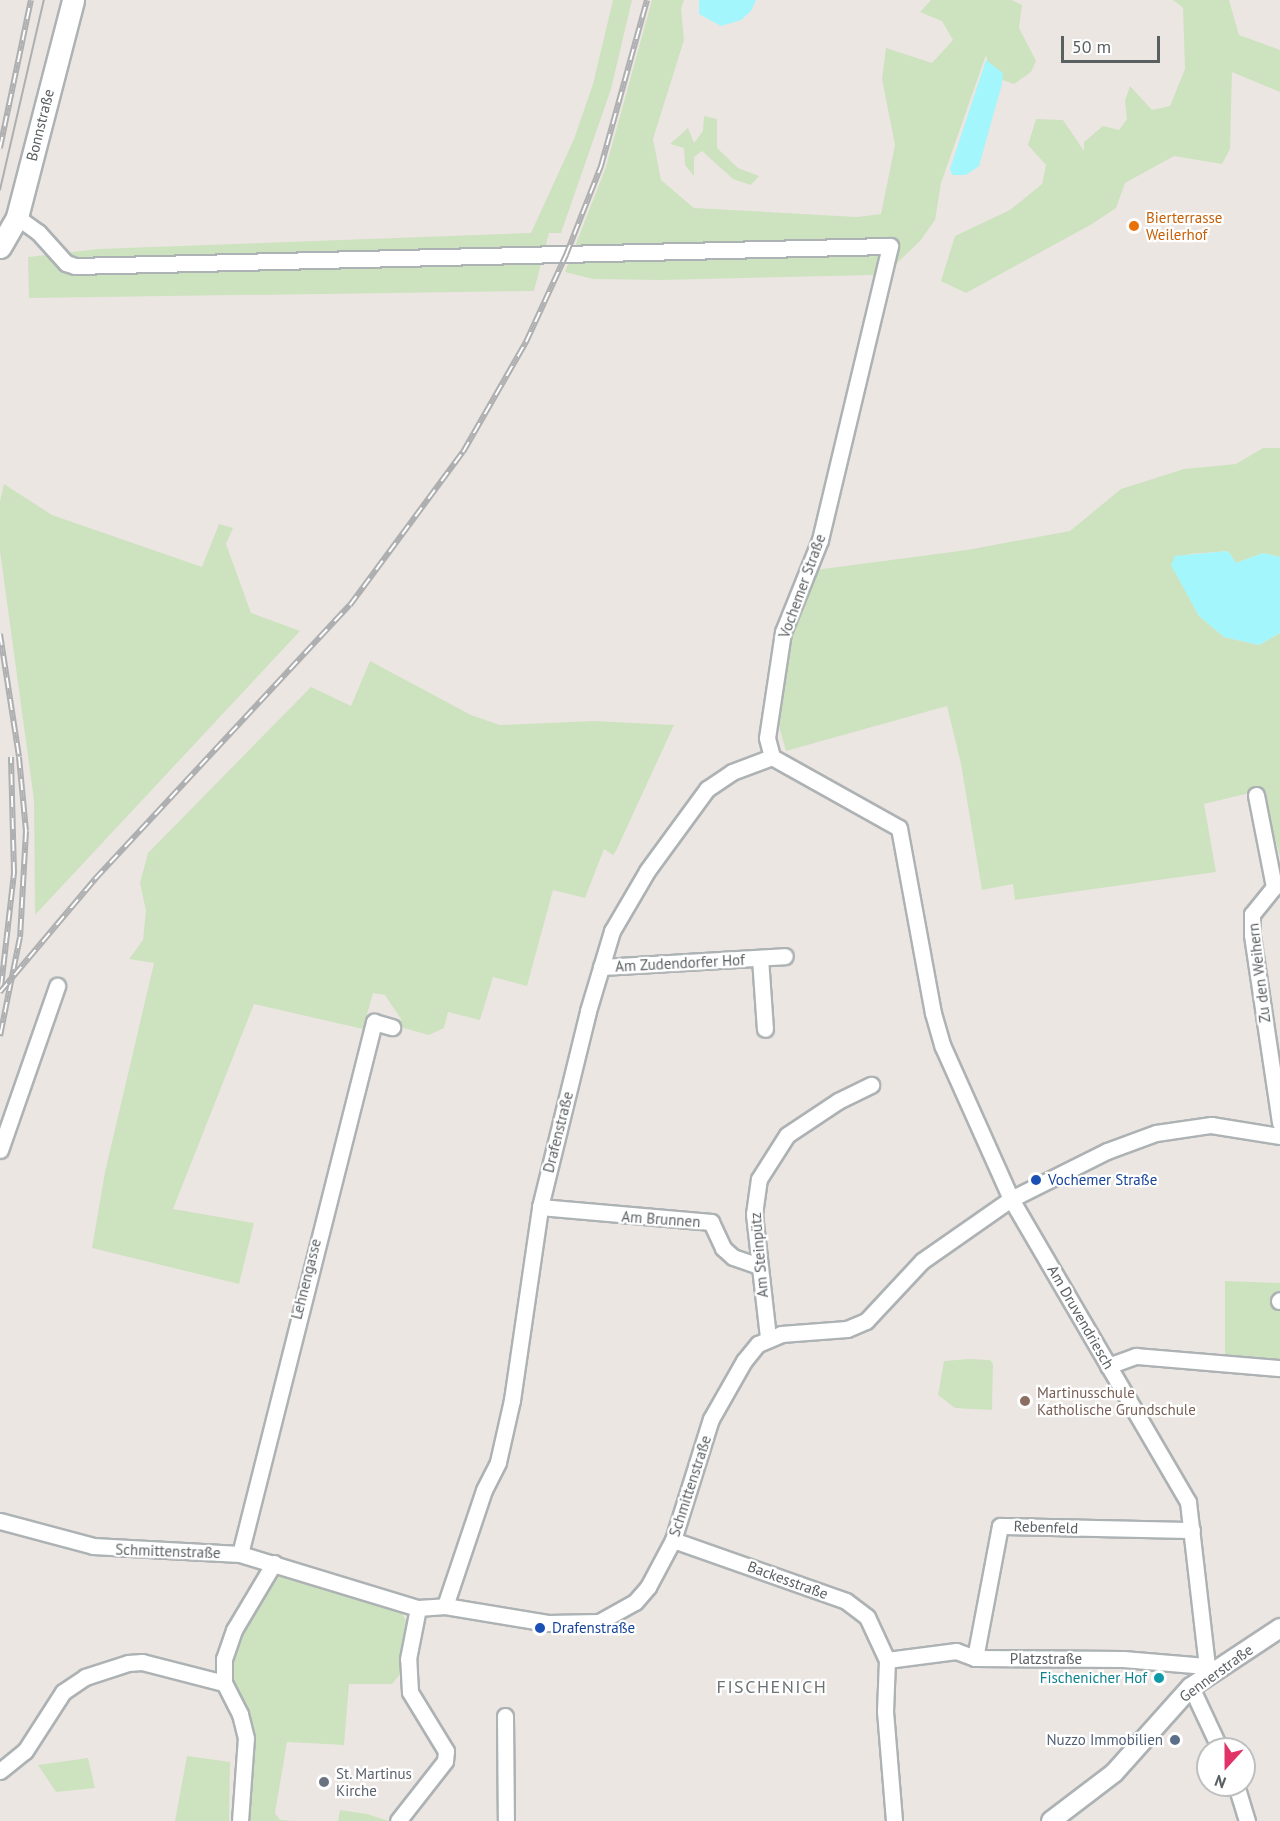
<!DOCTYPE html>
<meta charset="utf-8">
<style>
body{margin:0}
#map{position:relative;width:1280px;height:1821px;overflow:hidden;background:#ece6e2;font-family:"PT Sans",sans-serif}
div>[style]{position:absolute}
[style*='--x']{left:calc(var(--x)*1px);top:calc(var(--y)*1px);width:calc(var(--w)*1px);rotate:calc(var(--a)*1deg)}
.green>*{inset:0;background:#cde3bf}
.water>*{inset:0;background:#a3f6fb}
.roads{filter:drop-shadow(2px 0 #adb2b4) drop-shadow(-2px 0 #adb2b4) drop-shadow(0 2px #adb2b4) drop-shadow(0 -2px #adb2b4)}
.minor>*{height:15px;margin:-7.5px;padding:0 7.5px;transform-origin:7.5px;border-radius:7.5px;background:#fff}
.tertiary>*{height:18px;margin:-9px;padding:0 9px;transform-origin:9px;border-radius:9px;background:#fff}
.secondary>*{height:21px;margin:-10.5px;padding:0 10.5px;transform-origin:10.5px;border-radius:10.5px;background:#fff}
.tram>*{height:1.5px;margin:-0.75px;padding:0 0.75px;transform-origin:0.75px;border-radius:0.75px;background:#aeafb0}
.rail>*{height:6px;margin-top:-3px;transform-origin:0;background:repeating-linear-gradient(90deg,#fff 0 11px,#aeafb0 0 22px);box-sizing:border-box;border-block:2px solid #aeafb0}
.dots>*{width:16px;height:16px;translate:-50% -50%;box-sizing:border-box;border:3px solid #fff;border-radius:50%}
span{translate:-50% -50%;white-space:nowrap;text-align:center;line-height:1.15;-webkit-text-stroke:4.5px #fff;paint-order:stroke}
.street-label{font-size:15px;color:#5a6062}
.food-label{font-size:15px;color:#c56008}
.left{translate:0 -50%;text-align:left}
.transit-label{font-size:15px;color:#164399}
.education-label{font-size:15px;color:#785e54}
.culture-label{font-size:15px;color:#0d838f}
.right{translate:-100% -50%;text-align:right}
.service-label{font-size:15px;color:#4e5e75}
.worship-label{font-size:15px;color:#5b616d}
.quarter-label{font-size:18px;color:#6b7374;letter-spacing:1.5px}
.north{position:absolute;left:1196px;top:1737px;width:60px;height:60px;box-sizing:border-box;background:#fff;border:2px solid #bdbfc0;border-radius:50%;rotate:201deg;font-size:16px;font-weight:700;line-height:24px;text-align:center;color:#5a6062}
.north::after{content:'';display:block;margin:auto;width:21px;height:27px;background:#e13367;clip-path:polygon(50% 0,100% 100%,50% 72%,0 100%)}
.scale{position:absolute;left:1061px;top:36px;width:99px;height:27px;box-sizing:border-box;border:3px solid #5a6062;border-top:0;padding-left:8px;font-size:18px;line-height:21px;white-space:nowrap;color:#5a6062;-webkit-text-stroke:4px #fff;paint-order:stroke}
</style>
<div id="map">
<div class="green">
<div style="clip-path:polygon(613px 0,632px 0,611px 89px,561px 233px,549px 233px,534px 291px,29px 298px,28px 257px,99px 249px,531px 233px,574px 139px,593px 84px)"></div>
<div style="clip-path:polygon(652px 0,684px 0,681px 9px,684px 40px,653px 139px,661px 180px,694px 208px,857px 217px,881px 214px,895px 145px,882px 79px,886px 48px,932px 63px,953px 40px,942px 21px,920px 12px,931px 0,1012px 0,1022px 5px,1019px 28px,1036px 61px,1031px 72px,1014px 84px,991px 76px,986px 55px,941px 183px,935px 220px,920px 241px,895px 265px,873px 275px,661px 280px,593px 279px,565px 272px,606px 167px)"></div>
<div style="clip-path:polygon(1173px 0,1229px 0,1239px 35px,1280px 50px,1280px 92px,1232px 72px,1230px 149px,1222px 164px,1174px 156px,1125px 183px,1116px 208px,1092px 224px,966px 293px,941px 281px,955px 236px,1010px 210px,1042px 184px,1046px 165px,1028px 145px,1036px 119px,1063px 120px,1084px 151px,1084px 142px,1103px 126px,1119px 130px,1127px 119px,1125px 101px,1130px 86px,1152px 110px,1170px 106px,1185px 69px,1183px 8px)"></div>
<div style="clip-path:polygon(704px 116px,717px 119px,717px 148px,738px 168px,759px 176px,751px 185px,733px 179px,702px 151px,694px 157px,694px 176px,685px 165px,684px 148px,670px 144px,688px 128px,694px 143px,703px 131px)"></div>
<div style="clip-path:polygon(1263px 448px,1280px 448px,1280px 557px,1263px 553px,1236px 563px,1228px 551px,1189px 554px,1179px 579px,1199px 616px,1224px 637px,1259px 645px,1280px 633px,1280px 857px,1262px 790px,1204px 804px,1216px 872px,1015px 900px,1013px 884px,982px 890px,961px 764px,947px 706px,786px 751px,779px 726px,788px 635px,815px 570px,967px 550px,1070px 531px,1121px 489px,1184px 469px,1236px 464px)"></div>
<div style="clip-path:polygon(4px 484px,52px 515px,202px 567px,219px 524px,233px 528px,226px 544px,251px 613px,300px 631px,35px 915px,34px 800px,0 551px,0 501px)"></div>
<div style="clip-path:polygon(370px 661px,471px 715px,500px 725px,594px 721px,674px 725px,616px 851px,613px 855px,604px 849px,585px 898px,553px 890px,527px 986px,493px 977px,480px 1020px,448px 1012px,444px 1028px,429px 1035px,400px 1027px,401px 1019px,385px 995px,373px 993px,363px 1029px,254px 1004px,173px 1209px,254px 1223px,239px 1284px,92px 1248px,105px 1172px,154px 963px,129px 959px,143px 940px,146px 911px,140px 883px,148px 853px,311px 687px,351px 706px)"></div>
<div style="clip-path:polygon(1225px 1281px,1280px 1283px,1280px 1363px,1225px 1359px)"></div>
<div style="clip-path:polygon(969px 1359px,990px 1360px,993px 1364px,992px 1410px,955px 1408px,938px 1395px,944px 1361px)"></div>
<div style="clip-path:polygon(282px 1572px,399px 1607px,406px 1621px,402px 1672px,392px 1684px,349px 1684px,344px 1745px,287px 1742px,275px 1813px,280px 1820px,296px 1821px,245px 1821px,230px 1667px,235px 1636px,271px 1581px)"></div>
<div style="clip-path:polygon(187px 1756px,230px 1762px,229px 1821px,175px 1821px)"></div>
<div style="clip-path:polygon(88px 1758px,95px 1788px,56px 1792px,38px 1765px)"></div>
<div style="clip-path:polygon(340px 1810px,367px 1814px,389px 1821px,338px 1821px)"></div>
</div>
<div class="water">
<div style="clip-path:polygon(699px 0,756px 0,751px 11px,741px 20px,721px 26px,699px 14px)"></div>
<div style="clip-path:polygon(986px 60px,1003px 73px,1002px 84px,979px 166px,966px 175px,952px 175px,950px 169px)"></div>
<div style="clip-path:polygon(1228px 551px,1236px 563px,1263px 553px,1280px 557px,1280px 633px,1259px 645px,1224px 637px,1199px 616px,1171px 565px,1175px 556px)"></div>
</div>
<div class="roads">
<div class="minor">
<div style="--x:17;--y:217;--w:26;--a:36"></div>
<div style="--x:38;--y:232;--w:42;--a:47.9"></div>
<div style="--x:66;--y:263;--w:9;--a:18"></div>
<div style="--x:75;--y:266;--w:815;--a:-1.41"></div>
<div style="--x:890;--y:246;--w:302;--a:103.4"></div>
<div style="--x:820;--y:540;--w:99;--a:111.9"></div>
<div style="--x:783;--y:632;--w:107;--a:98.6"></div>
<div style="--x:767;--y:738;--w:20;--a:75"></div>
<div style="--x:772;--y:757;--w:145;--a:29.2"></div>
<div style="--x:899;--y:828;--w:188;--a:79.6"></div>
<div style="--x:933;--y:1013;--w:35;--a:74"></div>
<div style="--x:943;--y:1047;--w:167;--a:65.9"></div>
<div style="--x:1011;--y:1199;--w:351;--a:59.7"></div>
<div style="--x:1188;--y:1502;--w:175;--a:83.4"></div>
<div style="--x:1256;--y:795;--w:94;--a:78.9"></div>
<div style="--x:1274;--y:887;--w:35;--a:129"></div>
<div style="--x:1252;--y:914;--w:21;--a:90"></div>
<div style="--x:1252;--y:935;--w:190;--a:81.5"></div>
<div style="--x:760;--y:958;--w:71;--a:86"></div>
<div style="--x:601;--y:967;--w:184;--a:-3.4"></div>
<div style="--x:0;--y:1150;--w:174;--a:-70.8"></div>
<div style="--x:540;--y:1207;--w:172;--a:5"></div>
<div style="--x:711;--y:1222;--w:29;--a:65"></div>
<div style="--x:723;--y:1248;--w:13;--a:42"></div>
<div style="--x:733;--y:1257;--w:28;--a:19"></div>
<div style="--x:1279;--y:1301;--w:1;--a:-45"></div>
<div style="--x:768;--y:1337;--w:124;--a:-96.5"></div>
<div style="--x:754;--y:1214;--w:35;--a:-82"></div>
<div style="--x:759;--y:1179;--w:52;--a:-57.5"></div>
<div style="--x:787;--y:1135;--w:61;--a:-33.7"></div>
<div style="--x:838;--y:1101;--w:37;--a:-26"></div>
<div style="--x:1108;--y:1366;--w:30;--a:-20"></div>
<div style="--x:1136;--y:1356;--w:144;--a:4.8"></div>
<div style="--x:0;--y:1521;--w:96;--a:15"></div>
<div style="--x:93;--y:1546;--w:147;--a:3.1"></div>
<div style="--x:240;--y:1554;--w:186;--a:16.9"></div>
<div style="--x:418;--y:1608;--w:27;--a:-4"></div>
<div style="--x:445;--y:1606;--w:104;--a:9.4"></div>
<div style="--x:548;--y:1623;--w:51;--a:-1.1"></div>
<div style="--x:599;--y:1622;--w:41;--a:-29.1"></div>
<div style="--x:635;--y:1602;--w:20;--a:-49"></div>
<div style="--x:648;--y:1587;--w:53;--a:-62"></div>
<div style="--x:673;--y:1540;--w:127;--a:-72.6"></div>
<div style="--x:711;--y:1419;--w:67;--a:-60.4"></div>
<div style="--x:744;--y:1361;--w:22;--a:-51"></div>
<div style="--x:758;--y:1344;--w:25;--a:-23"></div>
<div style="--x:781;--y:1334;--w:66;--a:-4.3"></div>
<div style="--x:847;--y:1329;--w:21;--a:-23"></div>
<div style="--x:866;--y:1321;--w:82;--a:-47"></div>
<div style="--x:922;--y:1261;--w:108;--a:-34.9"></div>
<div style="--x:1011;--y:1199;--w:107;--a:-26.6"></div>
<div style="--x:1107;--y:1151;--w:52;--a:-20.2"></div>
<div style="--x:1156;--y:1133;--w:56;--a:-8.3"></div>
<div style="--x:1211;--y:1125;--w:70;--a:9.1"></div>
<div style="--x:673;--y:1540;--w:183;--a:19.4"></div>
<div style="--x:846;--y:1601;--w:26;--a:37"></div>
<div style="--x:867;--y:1617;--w:47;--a:65.1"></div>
<div style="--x:887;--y:1660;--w:51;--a:92.2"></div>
<div style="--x:885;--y:1711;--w:110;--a:85.3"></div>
<div style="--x:240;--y:1554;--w:549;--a:-75.86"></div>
<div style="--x:374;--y:1022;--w:19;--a:16"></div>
<div style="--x:445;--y:1606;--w:122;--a:-71.4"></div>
<div style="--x:484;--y:1490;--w:31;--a:-63"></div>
<div style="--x:498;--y:1462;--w:64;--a:-77.3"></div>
<div style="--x:512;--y:1400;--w:195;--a:-81.7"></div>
<div style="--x:540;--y:1207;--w:202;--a:-76.2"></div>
<div style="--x:588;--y:1011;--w:84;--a:-73.3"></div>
<div style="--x:612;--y:931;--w:69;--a:-59.7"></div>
<div style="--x:647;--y:871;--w:102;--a:-53.8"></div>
<div style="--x:707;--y:789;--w:30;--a:-34"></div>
<div style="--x:732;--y:772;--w:43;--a:-20.6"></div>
<div style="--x:975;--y:1658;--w:134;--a:-79.3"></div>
<div style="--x:1000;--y:1526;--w:192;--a:1.2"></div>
<div style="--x:887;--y:1660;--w:70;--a:-7.4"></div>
<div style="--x:956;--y:1651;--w:20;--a:20"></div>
<div style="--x:975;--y:1658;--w:148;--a:0.4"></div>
<div style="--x:1123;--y:1659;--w:83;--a:4.8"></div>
<div style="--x:1191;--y:1687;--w:68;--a:64.9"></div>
<div style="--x:505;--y:1716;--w:105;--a:89.5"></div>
<div style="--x:0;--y:1771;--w:32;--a:-39"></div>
<div style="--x:25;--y:1751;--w:70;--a:-57.2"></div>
<div style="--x:63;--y:1692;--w:27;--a:-34"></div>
<div style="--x:85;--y:1677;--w:45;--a:-18"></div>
<div style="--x:128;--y:1663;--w:14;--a:-4"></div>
<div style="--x:142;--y:1662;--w:85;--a:14.4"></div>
<div style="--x:1236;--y:1785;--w:38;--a:73"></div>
<div style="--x:240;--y:1821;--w:83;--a:-85.9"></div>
<div style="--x:246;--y:1738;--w:25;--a:-104"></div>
<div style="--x:240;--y:1714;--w:35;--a:-117"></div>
<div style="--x:224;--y:1683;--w:24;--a:-90"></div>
<div style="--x:224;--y:1659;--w:31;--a:-71"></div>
<div style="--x:234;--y:1630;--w:78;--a:-59.2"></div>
<div style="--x:398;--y:1821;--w:76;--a:-51.9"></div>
<div style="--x:445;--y:1761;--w:10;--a:-84"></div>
<div style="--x:446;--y:1751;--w:69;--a:-121.4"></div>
<div style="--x:410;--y:1692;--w:33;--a:-93"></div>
<div style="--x:408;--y:1659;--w:52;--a:-78.9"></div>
</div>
<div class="tertiary">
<div style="--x:1051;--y:1821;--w:79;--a:-37.3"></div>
<div style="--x:1114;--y:1773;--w:115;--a:-48.2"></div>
<div style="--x:1191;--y:1687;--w:107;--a:-33.5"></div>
</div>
<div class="secondary">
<div style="--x:0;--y:247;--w:34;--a:-60"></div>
<div style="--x:17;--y:217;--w:224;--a:-75.5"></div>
</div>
</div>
<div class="tram">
<div style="--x:0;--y:190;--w:195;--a:-77"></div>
</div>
<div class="rail">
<div style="--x:0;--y:148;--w:151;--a:-78.2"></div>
<div style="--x:0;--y:634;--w:124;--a:81.2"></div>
<div style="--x:19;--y:757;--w:74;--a:84.6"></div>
<div style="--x:26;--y:831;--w:106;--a:93.2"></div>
<div style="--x:20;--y:937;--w:101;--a:101.4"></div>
<div style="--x:1;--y:987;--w:115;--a:-83.5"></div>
<div style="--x:14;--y:873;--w:116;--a:-91.5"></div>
<div style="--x:0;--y:992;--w:148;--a:-49.9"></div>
<div style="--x:95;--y:879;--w:374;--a:-47.1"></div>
<div style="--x:350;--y:605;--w:190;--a:-53.6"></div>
<div style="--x:463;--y:452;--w:127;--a:-60.2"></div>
<div style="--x:526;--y:342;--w:96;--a:-65.3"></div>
<div style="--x:566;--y:255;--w:96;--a:-68.5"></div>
<div style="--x:601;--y:166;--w:172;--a:-74.5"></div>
</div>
<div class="dots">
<div style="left:1134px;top:226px;background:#e8710a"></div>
<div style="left:1036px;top:1180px;background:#1a4fb4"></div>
<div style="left:1025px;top:1401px;background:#8d6e63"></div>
<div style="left:540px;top:1628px;background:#1a4fb4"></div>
<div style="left:1159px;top:1678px;background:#0f9aa8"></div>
<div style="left:1175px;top:1740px;background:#5c6f8a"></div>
<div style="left:324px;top:1782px;background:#6b7280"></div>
</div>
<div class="street-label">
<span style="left:40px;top:125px;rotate:-76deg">Bonnstraße</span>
<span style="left:802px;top:586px;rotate:-70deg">Vochemer Straße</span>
<span style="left:680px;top:963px;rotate:-3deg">Am Zudendorfer Hof</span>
<span style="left:1259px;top:973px;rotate:-97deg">Zu den Weihern</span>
<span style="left:558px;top:1132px;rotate:-76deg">Drafenstraße</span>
<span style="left:661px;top:1219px;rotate:4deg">Am Brunnen</span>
<span style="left:759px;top:1255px;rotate:-95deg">Am Steinpütz</span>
<span style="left:306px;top:1279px;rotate:-76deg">Lehnengasse</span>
<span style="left:1081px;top:1317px;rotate:60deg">Am Druvendriesch</span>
<span style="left:690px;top:1486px;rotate:-72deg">Schmittenstraße</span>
<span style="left:1046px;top:1527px;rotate:2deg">Rebenfeld</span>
<span style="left:168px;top:1551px;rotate:2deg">Schmittenstraße</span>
<span style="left:788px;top:1580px;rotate:20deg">Backesstraße</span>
<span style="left:1046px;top:1659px">Platzstraße</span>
<span style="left:1216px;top:1673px;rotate:-36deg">Gennerstraße</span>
</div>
<div class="food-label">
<span class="left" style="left:1146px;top:226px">Bierterrasse<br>Weilerhof</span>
</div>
<div class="transit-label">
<span class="left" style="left:1048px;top:1180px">Vochemer Straße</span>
<span class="left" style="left:552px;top:1628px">Drafenstraße</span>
</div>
<div class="education-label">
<span class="left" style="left:1037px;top:1401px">Martinusschule<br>Katholische Grundschule</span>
</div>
<div class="culture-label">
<span class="right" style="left:1147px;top:1678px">Fischenicher Hof</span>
</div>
<div class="service-label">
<span class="right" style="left:1163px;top:1740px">Nuzzo Immobilien</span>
</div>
<div class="worship-label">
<span class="left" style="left:336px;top:1782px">St. Martinus<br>Kirche</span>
</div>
<div class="quarter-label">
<span style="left:772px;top:1687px">FISCHENICH</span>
</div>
<div class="north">N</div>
<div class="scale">50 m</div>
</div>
